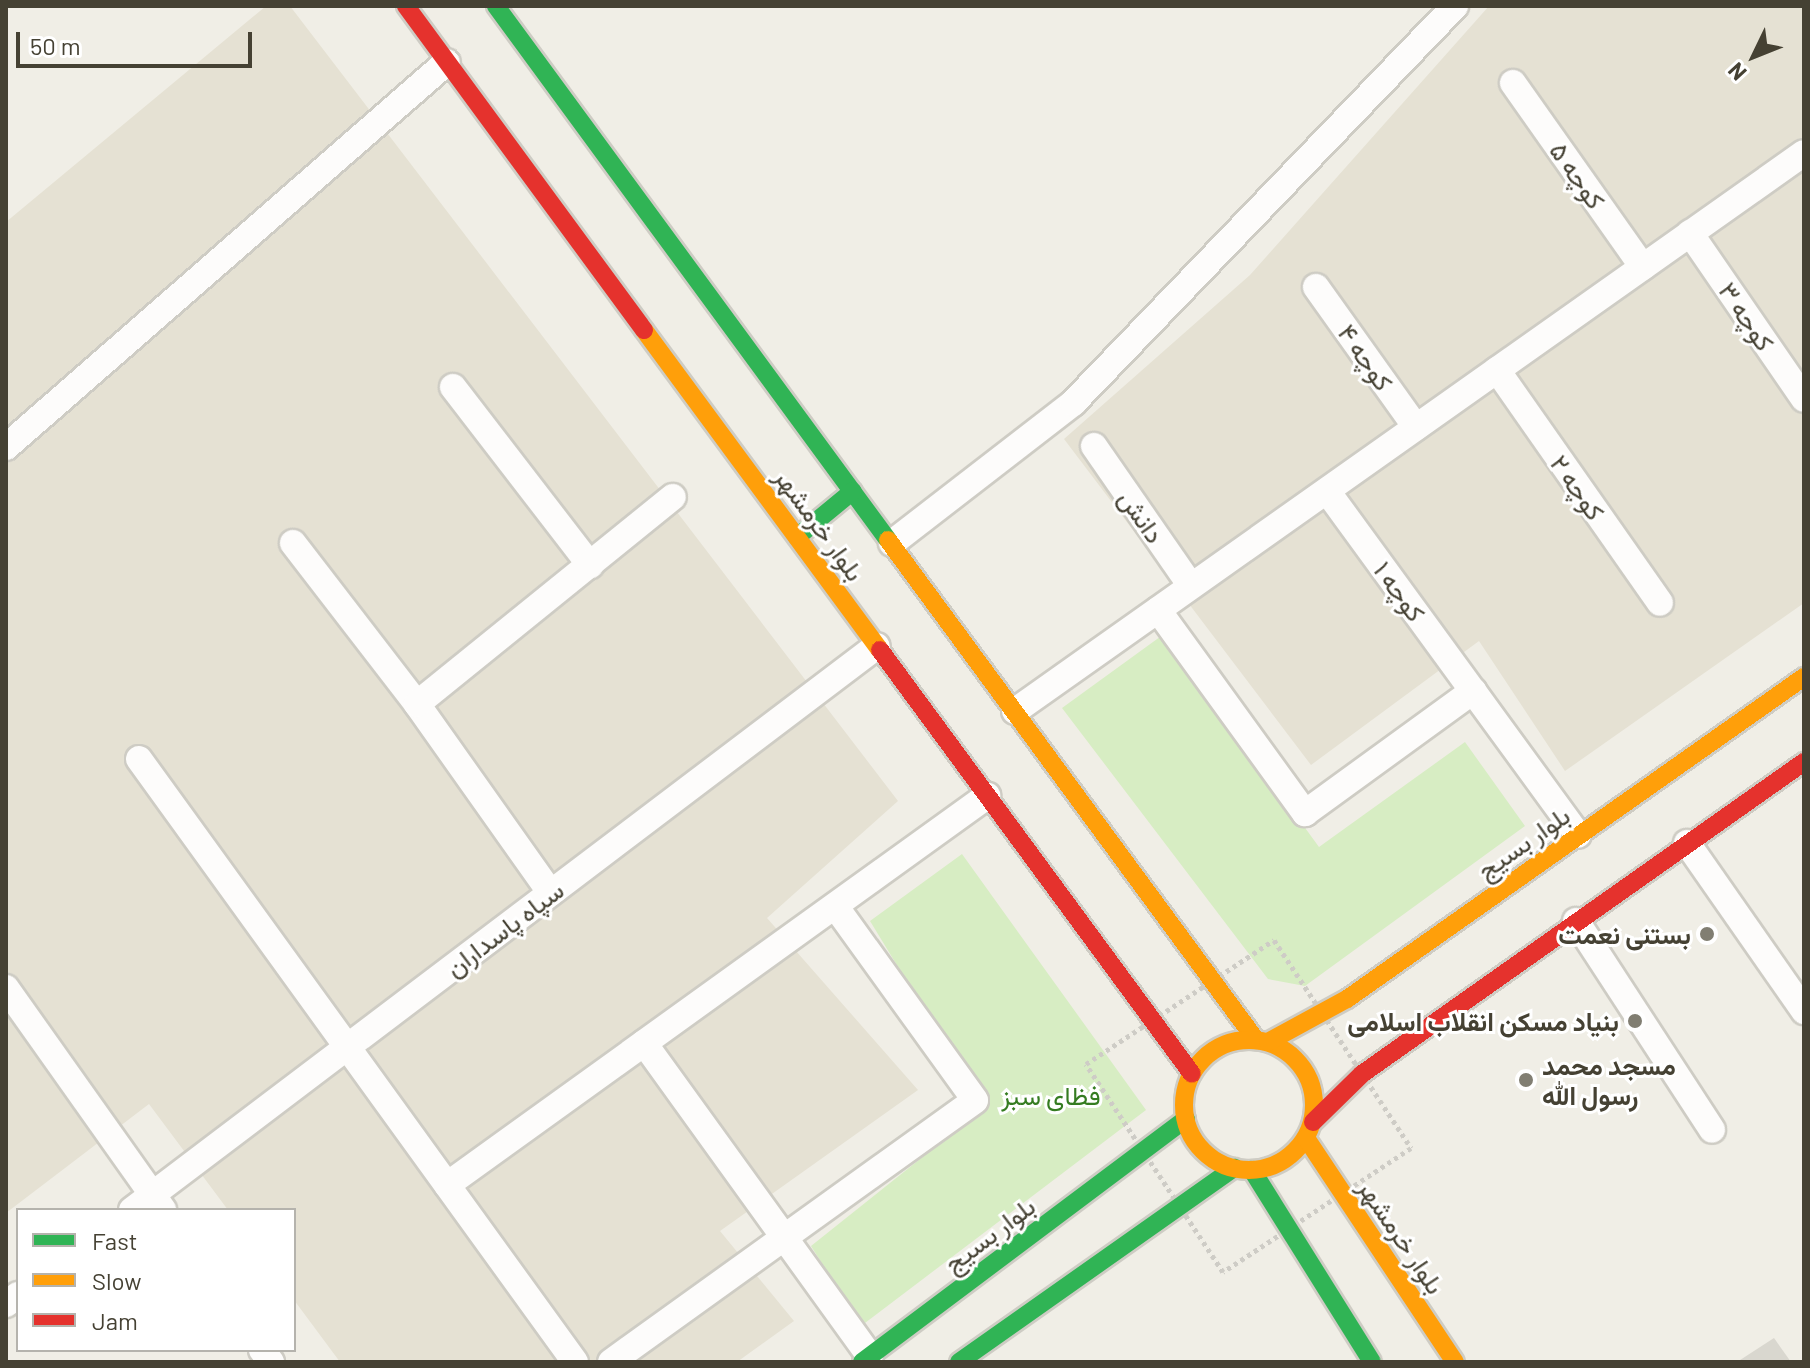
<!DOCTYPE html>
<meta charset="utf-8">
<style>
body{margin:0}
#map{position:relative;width:1810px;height:1368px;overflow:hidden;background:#f0eee6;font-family:Barlow,Vazirmatn,sans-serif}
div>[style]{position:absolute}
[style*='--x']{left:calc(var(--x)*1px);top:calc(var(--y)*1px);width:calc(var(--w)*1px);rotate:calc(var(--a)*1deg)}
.residential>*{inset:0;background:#e5e1d3}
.green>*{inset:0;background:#d7edc3}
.building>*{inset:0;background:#d9d7cf}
.path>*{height:5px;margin-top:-2.5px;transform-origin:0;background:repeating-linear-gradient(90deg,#ceccc6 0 4px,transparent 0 8px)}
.roads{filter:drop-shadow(2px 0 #ceccc4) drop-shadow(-2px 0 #ceccc4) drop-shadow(0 2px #ceccc4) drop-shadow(0 -2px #ceccc4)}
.street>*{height:26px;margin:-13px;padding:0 13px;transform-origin:13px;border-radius:13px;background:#fdfcfb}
.fast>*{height:18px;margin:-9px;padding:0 9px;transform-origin:9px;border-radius:9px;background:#30b455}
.slow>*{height:18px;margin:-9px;padding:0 9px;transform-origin:9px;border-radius:9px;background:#ff9f0a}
.slow>.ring{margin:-9px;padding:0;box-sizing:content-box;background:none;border:18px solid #ff9f0a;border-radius:50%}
.jam>*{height:18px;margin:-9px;padding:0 9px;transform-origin:9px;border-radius:9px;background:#e5322d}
.dots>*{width:22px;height:22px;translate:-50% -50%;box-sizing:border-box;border:4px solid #fff;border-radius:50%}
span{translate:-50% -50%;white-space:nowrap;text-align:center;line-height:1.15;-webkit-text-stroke:6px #fff;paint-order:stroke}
.street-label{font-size:26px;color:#454133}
.poi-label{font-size:26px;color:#454133;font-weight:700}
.right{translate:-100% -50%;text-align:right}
.left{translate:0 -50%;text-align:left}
.park-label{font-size:26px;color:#357c21}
.frame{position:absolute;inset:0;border:8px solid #454133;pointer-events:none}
.legend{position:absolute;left:16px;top:1208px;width:280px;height:144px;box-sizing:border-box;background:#fff;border:2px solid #b5b3ad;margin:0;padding:10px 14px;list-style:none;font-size:24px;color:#454133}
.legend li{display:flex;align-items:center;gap:16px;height:40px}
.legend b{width:40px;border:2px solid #b5b3ad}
.north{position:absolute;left:1714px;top:16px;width:80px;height:80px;-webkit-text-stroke:6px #fff;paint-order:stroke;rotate:227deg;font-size:22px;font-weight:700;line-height:32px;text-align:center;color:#454133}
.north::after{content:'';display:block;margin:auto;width:28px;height:36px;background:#454133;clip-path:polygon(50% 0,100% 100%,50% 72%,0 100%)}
.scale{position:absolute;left:16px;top:32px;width:236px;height:36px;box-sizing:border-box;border:4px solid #454133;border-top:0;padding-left:10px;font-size:24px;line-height:28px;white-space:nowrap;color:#454133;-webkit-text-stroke:6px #fff;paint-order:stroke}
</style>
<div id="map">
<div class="residential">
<div style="clip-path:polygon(266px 6px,290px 6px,898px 801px,767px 918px,918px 1090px,720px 1231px,794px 1321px,737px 1362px,340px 1362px,294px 1300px,294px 1210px,228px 1210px,149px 1104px,6px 1213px,6px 222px)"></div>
<div style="clip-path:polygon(1489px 6px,1804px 6px,1804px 603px,1565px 771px,1479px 641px,1311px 765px,1064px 439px,1250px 275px)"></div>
</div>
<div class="green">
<div style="clip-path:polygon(1164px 634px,1319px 847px,1465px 742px,1525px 826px,1305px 986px,1268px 979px,1062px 708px)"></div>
<div style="clip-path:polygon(962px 854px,1146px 1110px,861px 1326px,811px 1246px,984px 1108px,870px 921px)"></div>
</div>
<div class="building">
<div style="clip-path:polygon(1774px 1338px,1791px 1362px,1737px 1362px)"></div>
</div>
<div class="path">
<div style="--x:1274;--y:940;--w:249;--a:56.6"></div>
<div style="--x:1411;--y:1148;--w:225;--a:146.6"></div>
<div style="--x:1223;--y:1272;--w:249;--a:-123.4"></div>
<div style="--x:1086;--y:1064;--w:225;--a:-33.4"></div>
</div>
<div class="roads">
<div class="street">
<div style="--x:1513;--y:83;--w:225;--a:54.8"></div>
<div style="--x:1690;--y:233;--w:201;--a:55.5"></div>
<div style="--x:1316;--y:287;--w:172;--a:54.5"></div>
<div style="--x:1497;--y:370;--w:284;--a:55"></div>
<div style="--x:453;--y:387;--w:225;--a:52.4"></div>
<div style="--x:1094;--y:446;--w:170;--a:55.3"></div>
<div style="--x:6;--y:447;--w:585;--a:-41.12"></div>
<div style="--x:1327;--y:491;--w:248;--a:53.9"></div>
<div style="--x:293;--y:543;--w:203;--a:52.4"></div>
<div style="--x:892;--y:543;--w:229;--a:-37.7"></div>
<div style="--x:1073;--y:403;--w:551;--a:-46.1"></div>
<div style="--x:1158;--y:610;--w:251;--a:54.1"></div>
<div style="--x:1305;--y:813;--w:208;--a:-36"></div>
<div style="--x:1473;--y:691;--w:178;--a:53.9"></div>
<div style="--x:1015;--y:711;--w:966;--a:-35.27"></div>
<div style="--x:139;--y:759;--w:744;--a:54.13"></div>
<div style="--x:1687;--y:843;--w:205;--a:55.1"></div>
<div style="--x:550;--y:892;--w:230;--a:-125.3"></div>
<div style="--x:417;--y:704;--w:329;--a:-39"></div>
<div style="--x:1576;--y:921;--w:249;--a:56.9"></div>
<div style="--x:6;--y:988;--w:272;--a:54.7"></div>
<div style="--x:644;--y:1043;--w:386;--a:54.2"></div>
<div style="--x:447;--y:1185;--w:666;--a:-35.77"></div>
<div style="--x:132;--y:1210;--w:934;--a:-37.13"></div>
<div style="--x:6;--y:1304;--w:15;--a:-37"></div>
<div style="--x:262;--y:1350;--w:15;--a:53"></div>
<div style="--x:611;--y:1362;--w:448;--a:-35.7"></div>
<div style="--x:975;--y:1100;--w:239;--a:-125.8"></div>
</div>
<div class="fast">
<div style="--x:496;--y:6;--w:662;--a:53.72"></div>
<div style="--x:797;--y:537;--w:72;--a:-39.4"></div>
<div style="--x:1252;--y:1170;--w:226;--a:58"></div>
<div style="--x:862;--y:1362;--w:405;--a:-36.9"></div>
<div style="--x:959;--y:1362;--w:337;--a:-35.2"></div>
</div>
<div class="slow">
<div style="--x:644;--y:330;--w:398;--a:53.6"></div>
<div style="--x:888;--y:540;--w:621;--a:53.65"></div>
<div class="ring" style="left:1184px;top:1040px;width:112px;height:112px"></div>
<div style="--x:1268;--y:1042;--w:90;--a:-28.6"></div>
<div style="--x:1347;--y:999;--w:559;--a:-35.17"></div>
<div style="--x:1306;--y:1138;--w:269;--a:56.4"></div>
</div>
<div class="jam">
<div style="--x:406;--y:6;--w:402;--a:53.7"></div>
<div style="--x:880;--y:650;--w:526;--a:53.65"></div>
<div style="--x:1313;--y:1122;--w:69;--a:-44.4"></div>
<div style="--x:1362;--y:1074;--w:541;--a:-35.22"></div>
</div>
</div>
<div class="dots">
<div style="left:1707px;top:934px;background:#817e72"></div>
<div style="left:1635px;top:1021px;background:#817e72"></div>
<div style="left:1526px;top:1080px;background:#817e72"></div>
</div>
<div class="street-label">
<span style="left:1578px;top:175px;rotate:55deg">کوچه ۵</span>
<span style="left:1747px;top:316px;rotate:56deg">کوچه ۳</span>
<span style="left:1366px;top:357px;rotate:55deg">کوچه ۴</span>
<span style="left:1578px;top:487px;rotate:55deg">کوچه ۲</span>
<span style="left:1142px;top:516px;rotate:55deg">دانش</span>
<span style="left:820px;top:524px;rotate:54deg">بلوار خرمشهر</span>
<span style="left:1400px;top:591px;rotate:54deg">کوچه ۱</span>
<span style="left:1523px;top:842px;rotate:-35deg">بلوار بسیج</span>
<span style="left:504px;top:928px;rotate:-37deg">سپاه پاسداران</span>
<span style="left:989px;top:1234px;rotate:-37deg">بلوار بسیج</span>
<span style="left:1402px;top:1236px;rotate:56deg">بلوار خرمشهر</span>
</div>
<div class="poi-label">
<span class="right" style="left:1691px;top:934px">بستنی نعمت</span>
<span class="right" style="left:1619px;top:1021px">بنیاد مسکن انقلاب اسلامی</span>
<span class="left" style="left:1542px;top:1080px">مسجد محمد<br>رسول الله</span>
</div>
<div class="park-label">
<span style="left:1051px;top:1095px">فظای سبز</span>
</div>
<div class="frame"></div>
<ul class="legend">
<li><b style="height:10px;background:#30b455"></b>Fast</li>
<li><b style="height:10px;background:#ff9f0a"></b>Slow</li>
<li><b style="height:10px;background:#e5322d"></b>Jam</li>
</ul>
<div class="north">N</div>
<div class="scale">50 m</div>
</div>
